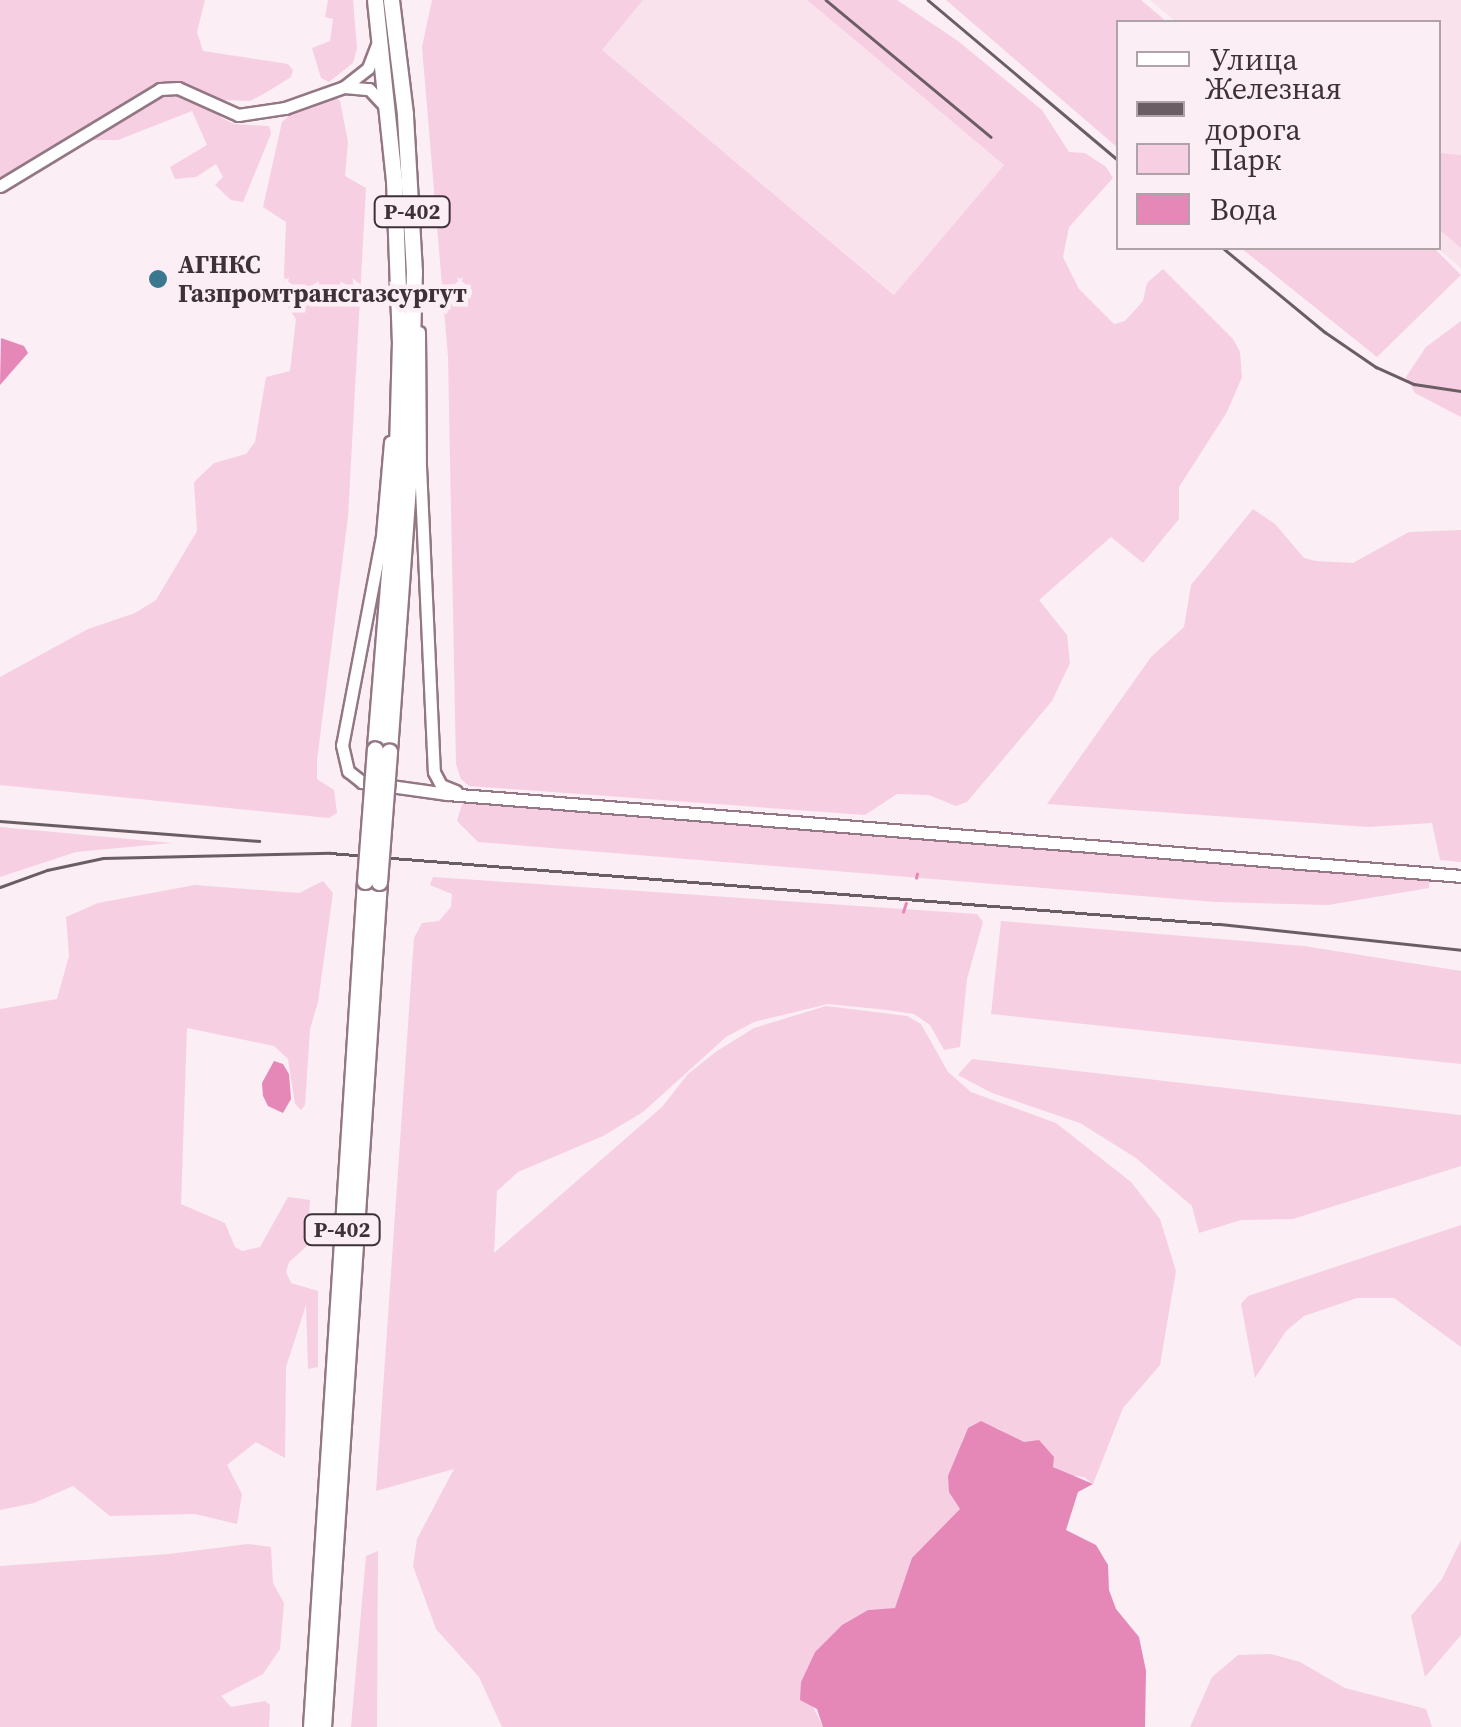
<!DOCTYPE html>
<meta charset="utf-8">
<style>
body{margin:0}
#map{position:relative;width:1461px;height:1727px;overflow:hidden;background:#fbeef4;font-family:"Source Serif 4",serif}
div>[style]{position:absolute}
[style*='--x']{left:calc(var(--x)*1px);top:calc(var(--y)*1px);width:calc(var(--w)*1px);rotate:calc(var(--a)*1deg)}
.built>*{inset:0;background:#fae2ed}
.green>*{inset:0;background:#f7cfe2}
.water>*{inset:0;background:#e588b7}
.stream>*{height:2.5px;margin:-1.25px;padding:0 1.25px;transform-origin:1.25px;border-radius:1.25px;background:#e588b7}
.roads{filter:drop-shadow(2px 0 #937784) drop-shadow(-2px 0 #937784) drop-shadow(0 2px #937784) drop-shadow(0 -2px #937784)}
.minor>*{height:11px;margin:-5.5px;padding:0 5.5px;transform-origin:5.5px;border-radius:5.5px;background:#fff}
.major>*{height:15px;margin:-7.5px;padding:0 7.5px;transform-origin:7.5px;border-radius:7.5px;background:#fff}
.rail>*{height:2.5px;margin:-1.25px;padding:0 1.25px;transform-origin:1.25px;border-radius:1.25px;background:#6a5e64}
.bridges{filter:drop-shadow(2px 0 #937784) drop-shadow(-2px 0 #937784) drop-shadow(0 2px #937784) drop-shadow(0 -2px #937784)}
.major-bridge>*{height:15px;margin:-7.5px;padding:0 7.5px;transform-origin:7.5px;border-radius:7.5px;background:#fff}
.dots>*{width:28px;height:28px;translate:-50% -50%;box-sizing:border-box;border:5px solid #fbeef4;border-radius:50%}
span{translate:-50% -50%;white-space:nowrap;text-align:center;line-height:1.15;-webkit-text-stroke:9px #fbeef4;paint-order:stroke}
.shield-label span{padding:2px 8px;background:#fbeef4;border:2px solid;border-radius:8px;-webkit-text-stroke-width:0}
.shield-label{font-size:22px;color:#3e3238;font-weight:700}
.poi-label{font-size:25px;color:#3e3238;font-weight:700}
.left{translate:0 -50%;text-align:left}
.legend{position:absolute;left:1116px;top:20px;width:325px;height:230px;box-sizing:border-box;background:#fbeef4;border:2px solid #afa3a9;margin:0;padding:12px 18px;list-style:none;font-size:30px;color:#3e3238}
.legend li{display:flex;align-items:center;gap:20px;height:50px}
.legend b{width:50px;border:2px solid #afa3a9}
</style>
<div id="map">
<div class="built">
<div style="clip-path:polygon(643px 0,807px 0,1004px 165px,895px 295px,601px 50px)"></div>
<div style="clip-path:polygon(1150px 0,1461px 0,1461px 268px,1437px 248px,1438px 22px,1176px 22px)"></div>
</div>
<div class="green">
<div style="clip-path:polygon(0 0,205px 0,197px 32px,203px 51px,288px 64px,293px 70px,291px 77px,267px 92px,250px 101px,225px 100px,212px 106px,222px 118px,234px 124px,269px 126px,271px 134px,243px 202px,231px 200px,215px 185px,223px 177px,216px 164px,196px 177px,175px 179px,170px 167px,207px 145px,192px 111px,118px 140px,73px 140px,0 181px)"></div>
<div style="clip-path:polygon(328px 0,353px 0,357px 48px,353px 63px,329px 82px,321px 78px,312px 48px,330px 41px,333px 19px,325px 17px)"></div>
<div style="clip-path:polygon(432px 0,643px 0,602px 50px,894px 295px,1004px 165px,807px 0,897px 0,958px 41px,1042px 110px,1069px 152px,1085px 153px,1106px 167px,1113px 178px,1069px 227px,1063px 257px,1079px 289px,1114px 324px,1125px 321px,1143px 301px,1147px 283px,1163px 269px,1233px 339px,1240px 352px,1242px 377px,1227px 412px,1179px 487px,1179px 519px,1143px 563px,1111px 537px,1039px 600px,1067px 635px,1070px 663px,1052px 701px,967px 802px,956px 806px,929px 795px,897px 794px,865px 815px,469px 786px,461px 779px,456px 764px,448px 357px,422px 47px)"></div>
<div style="clip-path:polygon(946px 0,1141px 0,1167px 22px,1118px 22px,1118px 148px)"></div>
<div style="clip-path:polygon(333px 95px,340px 101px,348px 142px,345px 176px,366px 188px,348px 517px,317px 760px,317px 779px,334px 790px,337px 813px,329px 818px,0 785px,0 677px,88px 629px,135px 613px,156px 600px,197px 531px,194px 482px,214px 463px,246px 454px,255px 442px,266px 377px,290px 371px,296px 319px,283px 300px,286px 222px,263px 207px,282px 122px,295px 110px)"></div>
<div style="clip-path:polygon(1439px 153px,1461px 155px,1461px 248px,1439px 229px)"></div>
<div style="clip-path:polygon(1241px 248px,1434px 248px,1461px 275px,1377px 357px)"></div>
<div style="clip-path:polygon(1461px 321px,1461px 417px,1415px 393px,1406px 377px,1426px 347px)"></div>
<div style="clip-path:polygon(1253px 509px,1275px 524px,1304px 558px,1316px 561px,1353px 563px,1409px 532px,1461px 530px,1461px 862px,1440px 860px,1432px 823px,1368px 827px,1047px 804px,1151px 657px,1184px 627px,1191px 585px)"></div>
<div style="clip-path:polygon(463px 801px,633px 810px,1429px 881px,1429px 888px,1328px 905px,1215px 902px,478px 842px,457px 821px)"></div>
<div style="clip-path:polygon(0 827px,172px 843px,76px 852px,0 877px)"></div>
<div style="clip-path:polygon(433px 877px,977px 914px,983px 922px,967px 979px,960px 1047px,944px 1050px,930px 1025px,914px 1014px,887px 1010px,828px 1004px,754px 1022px,726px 1037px,643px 1112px,603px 1136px,518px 1172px,497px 1191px,494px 1253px,662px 1107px,688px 1074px,717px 1051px,754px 1028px,826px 1006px,907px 1016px,921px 1024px,948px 1072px,971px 1092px,1056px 1123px,1131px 1182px,1160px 1219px,1176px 1271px,1160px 1365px,1123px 1408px,1093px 1484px,1084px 1477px,1066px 1475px,997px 1428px,968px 1428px,962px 1441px,961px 1509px,895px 1608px,868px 1610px,842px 1625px,815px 1652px,801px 1682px,823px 1727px,502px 1727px,479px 1677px,436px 1629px,413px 1566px,417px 1539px,454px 1469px,376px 1491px,414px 938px,422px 923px,439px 921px,451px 907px,452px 894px,430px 885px)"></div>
<div style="clip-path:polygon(323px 881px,333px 893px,318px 1002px,310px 1029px,305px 1105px,301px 1110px,295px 1104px,288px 1059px,274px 1046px,187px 1028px,181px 1204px,225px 1223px,235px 1247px,242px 1251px,260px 1247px,288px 1197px,310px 1200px,307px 1246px,289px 1262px,286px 1272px,291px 1283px,318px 1291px,318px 1367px,308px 1369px,306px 1305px,286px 1367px,285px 1458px,256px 1442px,227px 1465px,242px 1494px,237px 1524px,195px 1514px,110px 1516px,73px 1486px,34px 1503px,0 1510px,0 1009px,57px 999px,69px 956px,66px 917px,98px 903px,195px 885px,299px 893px)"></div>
<div style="clip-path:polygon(1001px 921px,1304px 946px,1461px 971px,1461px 1064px,991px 1014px)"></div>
<div style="clip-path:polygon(972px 1059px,1461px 1115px,1461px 1166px,1293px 1219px,1241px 1220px,1199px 1233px,1192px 1206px,1136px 1158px,1080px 1123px,992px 1093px,958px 1075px)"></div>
<div style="clip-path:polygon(1461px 1225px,1461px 1347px,1394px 1298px,1357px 1298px,1304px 1316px,1286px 1331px,1255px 1378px,1241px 1304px,1248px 1296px)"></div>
<div style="clip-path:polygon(1461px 1540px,1461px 1635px,1425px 1677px,1411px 1616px,1442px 1579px)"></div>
<div style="clip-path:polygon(248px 1544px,271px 1547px,273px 1583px,284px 1603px,280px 1649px,263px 1674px,221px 1696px,231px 1707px,265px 1701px,270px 1705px,269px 1727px,0 1727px,0 1566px,169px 1554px)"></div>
<div style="clip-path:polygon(378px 1551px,377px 1727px,351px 1727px,366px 1556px)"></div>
<div style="clip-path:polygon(1271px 1654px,1300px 1662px,1345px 1688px,1426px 1709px,1432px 1727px,1190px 1727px,1212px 1677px,1238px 1655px)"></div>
</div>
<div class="water">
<div style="clip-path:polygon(1px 338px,24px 346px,28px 353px,0 385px)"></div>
<div style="clip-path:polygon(274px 1061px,283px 1064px,289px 1074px,291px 1099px,283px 1113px,268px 1106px,263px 1096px,262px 1083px)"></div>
<div style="clip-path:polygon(981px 1421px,1024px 1442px,1039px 1440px,1054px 1457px,1053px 1467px,1093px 1484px,1078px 1492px,1066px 1530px,1096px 1545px,1108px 1565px,1109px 1590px,1116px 1609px,1139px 1637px,1146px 1671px,1145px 1727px,823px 1727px,817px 1709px,800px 1700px,801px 1682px,815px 1652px,842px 1625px,868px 1610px,895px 1608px,912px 1558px,960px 1509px,949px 1492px,948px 1476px,968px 1428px)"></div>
</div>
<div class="stream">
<div style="--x:916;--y:878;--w:4;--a:-76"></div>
<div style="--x:903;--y:912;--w:9;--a:-72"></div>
</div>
<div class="roads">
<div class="minor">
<div style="--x:344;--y:87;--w:31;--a:-38"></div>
<div style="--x:368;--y:68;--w:25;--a:-69"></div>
<div style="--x:0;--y:186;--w:187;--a:-31.2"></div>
<div style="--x:160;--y:89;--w:18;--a:-3"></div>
<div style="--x:178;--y:88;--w:66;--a:24.2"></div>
<div style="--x:238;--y:115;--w:48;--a:-8.5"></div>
<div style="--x:285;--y:108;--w:63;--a:-19.6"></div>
<div style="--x:344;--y:87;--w:25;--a:5"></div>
<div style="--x:369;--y:89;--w:23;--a:47"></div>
<div style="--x:419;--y:332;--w:134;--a:89.6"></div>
<div style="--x:420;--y:466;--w:306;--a:87.4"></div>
<div style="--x:434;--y:772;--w:15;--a:62"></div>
<div style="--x:441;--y:785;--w:16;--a:22"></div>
<div style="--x:390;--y:442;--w:94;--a:94.9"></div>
<div style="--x:382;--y:536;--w:213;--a:100.8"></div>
<div style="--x:342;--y:745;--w:27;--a:77"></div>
<div style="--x:348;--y:771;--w:18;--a:38"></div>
<div style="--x:362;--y:782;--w:86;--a:8"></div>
<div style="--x:447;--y:794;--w:1017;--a:4.62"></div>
</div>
<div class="major">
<div style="--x:375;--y:0;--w:181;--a:84"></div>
<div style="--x:394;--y:180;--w:161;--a:87.9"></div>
<div style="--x:400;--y:341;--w:145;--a:91.6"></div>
<div style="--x:396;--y:486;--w:264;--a:94.6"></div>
<div style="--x:389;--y:751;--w:267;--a:-85.9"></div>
<div style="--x:408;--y:485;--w:213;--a:-88.4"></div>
<div style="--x:414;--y:272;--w:158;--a:-93.3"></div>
<div style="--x:405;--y:114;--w:115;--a:-97"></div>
<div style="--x:311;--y:1727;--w:848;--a:-86.35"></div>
<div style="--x:323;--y:1727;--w:847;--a:-86.21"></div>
</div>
</div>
<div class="rail">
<div style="--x:826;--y:0;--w:214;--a:39.7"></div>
<div style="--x:928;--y:0;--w:248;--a:40.1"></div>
<div style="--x:1223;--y:248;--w:132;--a:39.5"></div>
<div style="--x:1325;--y:332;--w:62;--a:34.5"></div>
<div style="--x:1376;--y:367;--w:42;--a:24.1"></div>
<div style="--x:1414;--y:384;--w:48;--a:8.5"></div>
<div style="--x:0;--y:821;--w:260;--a:4.4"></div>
<div style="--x:0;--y:887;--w:50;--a:-19.9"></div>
<div style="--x:47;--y:870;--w:57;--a:-12.1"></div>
<div style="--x:103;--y:858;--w:227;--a:-1.3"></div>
<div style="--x:330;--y:853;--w:892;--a:4.57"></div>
<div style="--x:1219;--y:924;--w:243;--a:6.1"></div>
</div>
<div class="bridges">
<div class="major-bridge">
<div style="--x:365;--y:881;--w:132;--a:-85.7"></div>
<div style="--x:379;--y:882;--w:131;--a:-85.6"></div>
</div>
</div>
<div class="dots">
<div style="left:158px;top:279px;background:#3b778f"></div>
</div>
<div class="shield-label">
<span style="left:412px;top:212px">Р-402</span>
<span style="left:342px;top:1230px">Р-402</span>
</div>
<div class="poi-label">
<span class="left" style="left:178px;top:279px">АГНКС<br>Газпромтрансгазсургут</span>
</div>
<ul class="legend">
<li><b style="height:12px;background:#fff"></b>Улица</li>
<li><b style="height:12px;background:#6a5e64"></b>Железная дорога</li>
<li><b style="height:28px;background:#f7cfe2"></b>Парк</li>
<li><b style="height:28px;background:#e588b7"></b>Вода</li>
</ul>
</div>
